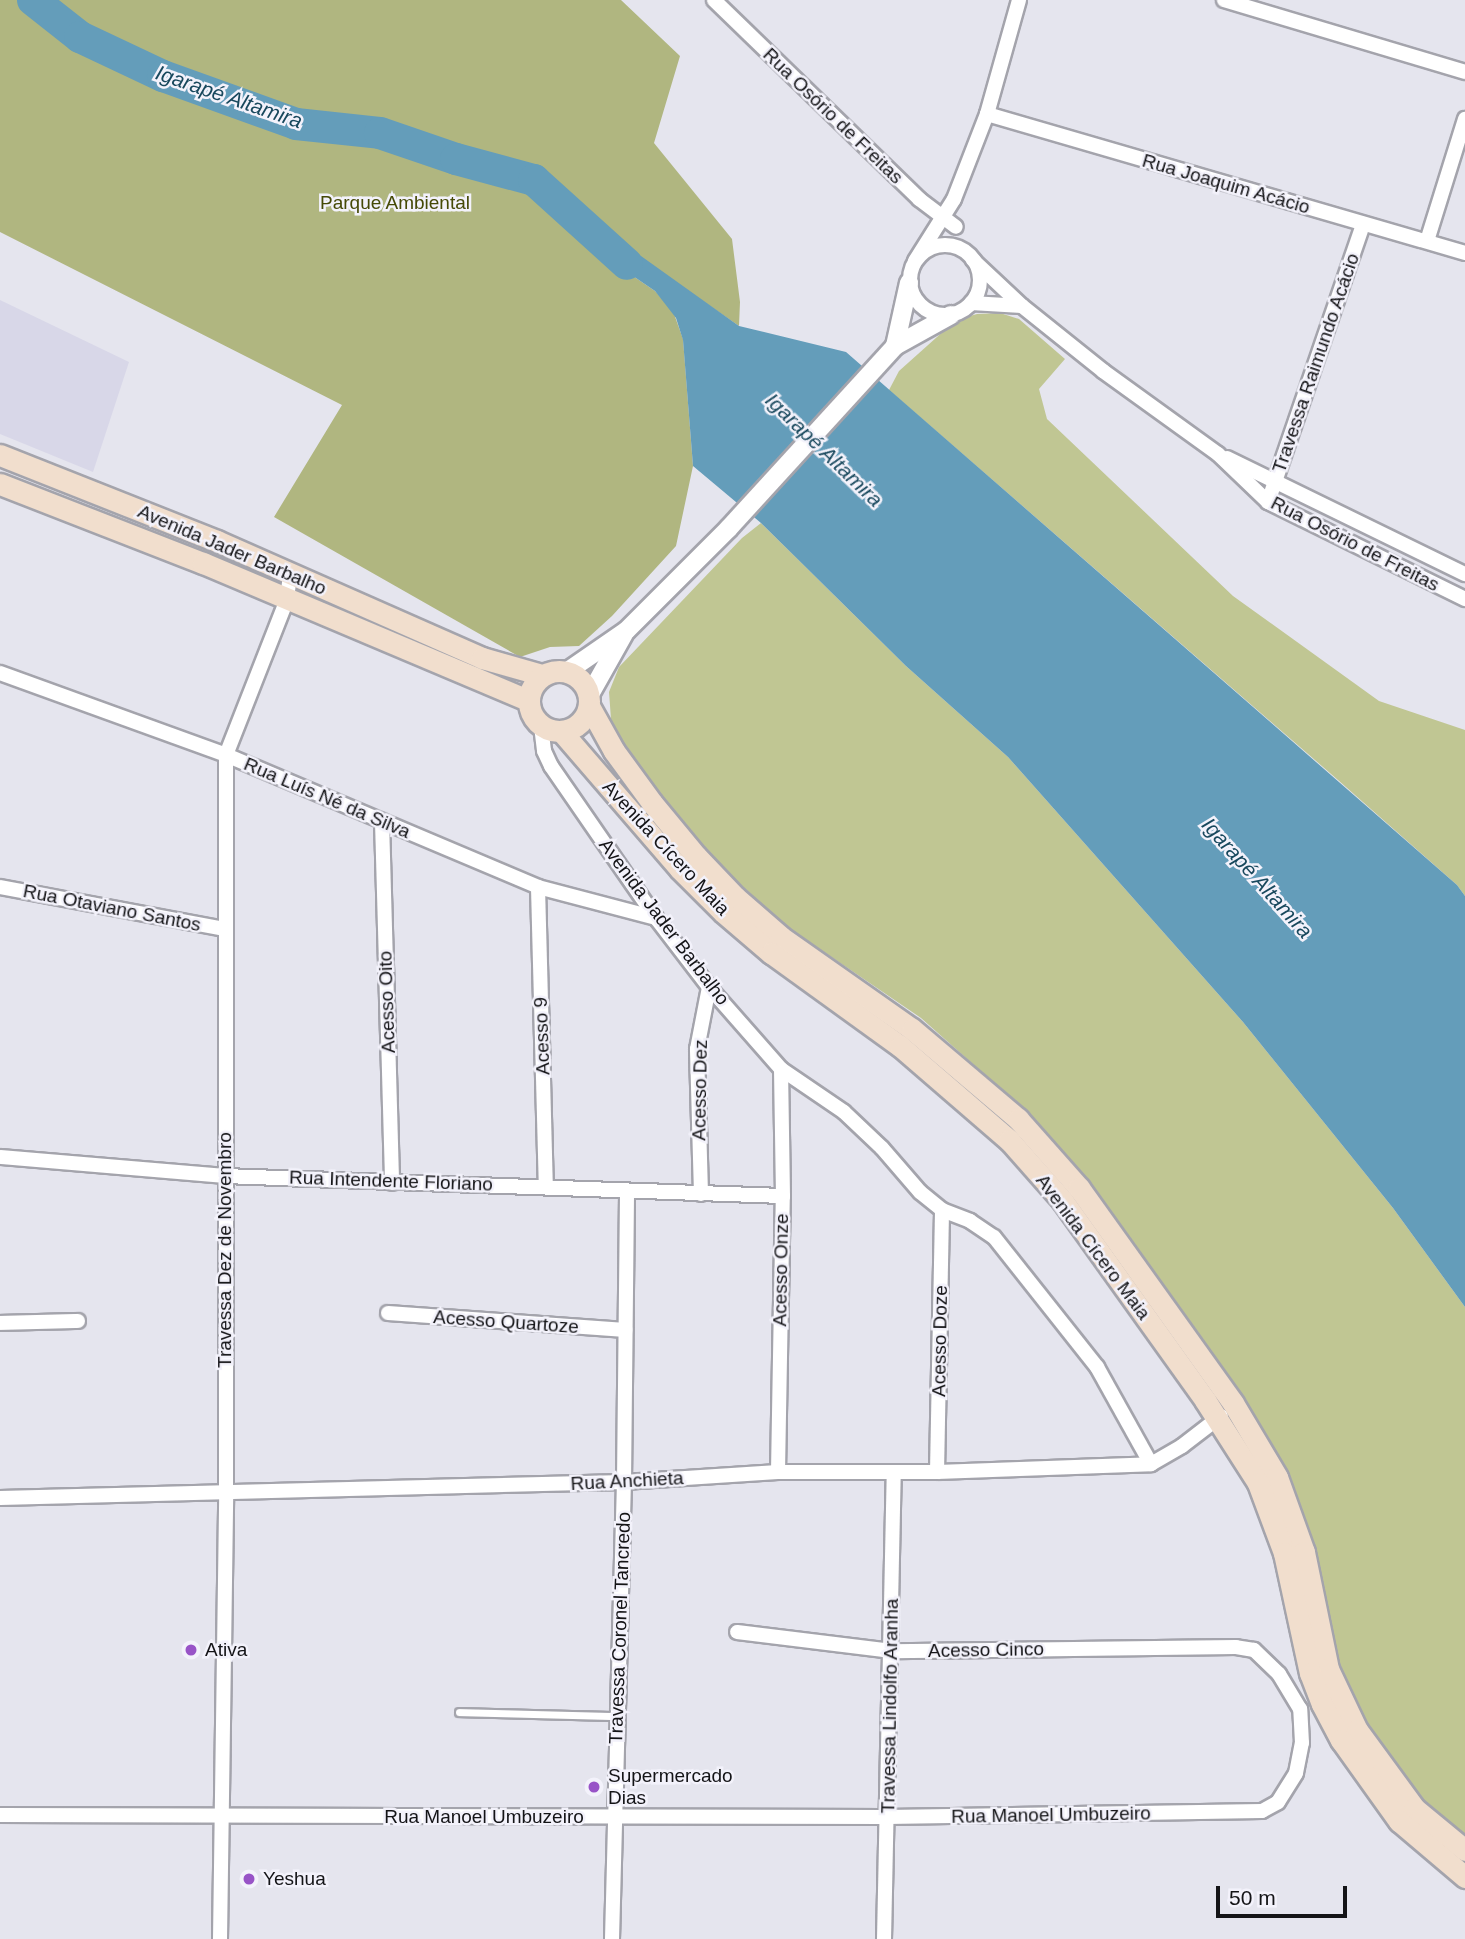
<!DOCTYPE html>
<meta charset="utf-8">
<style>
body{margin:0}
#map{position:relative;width:1465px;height:1939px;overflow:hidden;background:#e5e5ee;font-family:Helvetica,sans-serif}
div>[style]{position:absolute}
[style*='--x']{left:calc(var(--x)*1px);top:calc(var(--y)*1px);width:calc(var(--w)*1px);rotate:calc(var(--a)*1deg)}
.built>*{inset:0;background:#d8d7e8}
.green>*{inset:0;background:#c0c693}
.forest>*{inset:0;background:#b0b680}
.water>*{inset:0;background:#649dba}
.river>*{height:32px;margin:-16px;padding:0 16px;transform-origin:16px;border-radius:16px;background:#649dba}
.roads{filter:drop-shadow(2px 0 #a4a4ac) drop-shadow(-2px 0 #a4a4ac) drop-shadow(0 2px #a4a4ac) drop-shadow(0 -2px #a4a4ac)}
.service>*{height:7px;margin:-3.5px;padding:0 3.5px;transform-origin:3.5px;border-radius:3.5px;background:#fff}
.minor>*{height:14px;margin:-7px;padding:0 7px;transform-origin:7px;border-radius:7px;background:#fff}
.minor>.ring{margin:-7px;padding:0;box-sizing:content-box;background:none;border:14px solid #fff;border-radius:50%}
.tertiary>*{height:18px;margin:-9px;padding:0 9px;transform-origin:9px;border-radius:9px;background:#fff}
.secondary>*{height:21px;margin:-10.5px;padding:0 10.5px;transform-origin:10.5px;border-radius:10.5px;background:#f1decd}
.secondary>.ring{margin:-10.5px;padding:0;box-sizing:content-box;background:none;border:21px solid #f1decd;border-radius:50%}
.dots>*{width:19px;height:19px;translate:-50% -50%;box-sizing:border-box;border:4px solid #f3f2fb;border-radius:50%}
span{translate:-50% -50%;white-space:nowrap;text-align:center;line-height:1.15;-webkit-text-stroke:5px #f3f2fb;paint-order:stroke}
.street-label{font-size:19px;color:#141417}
.park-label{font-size:19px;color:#454906}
.poi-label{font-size:19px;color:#141417}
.left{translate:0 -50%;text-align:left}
.water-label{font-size:21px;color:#18485d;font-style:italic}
.scale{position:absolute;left:1216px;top:1886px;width:131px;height:32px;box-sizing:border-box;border:4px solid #141417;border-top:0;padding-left:9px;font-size:21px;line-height:24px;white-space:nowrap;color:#141417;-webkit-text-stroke:5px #f3f2fb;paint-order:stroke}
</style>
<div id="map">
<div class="built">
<div style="clip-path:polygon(0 300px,129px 362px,93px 472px,0 434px)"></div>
</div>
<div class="green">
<div style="clip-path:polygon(1000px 313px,1019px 319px,1065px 359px,1039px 389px,1047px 419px,1233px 596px,1379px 701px,1465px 730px,1465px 896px,1457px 885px,1338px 780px,889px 390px,899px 371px,956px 320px,977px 314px)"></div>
<div style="clip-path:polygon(761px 523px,906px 666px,1008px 757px,1243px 1022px,1393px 1208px,1465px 1307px,1465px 1837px,1420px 1801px,1364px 1726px,1337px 1666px,1314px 1547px,1291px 1479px,1248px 1405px,1089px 1181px,1026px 1111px,921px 1018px,786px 926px,704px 851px,622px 748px,611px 719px,609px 692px,619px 667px,742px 538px)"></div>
</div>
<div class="forest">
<div style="clip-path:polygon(0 0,621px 0,680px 56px,654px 143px,732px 239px,740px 302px,739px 326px,668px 277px,608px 259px,655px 291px,673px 311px,683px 339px,693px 466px,676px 546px,612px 616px,579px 646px,550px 647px,520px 657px,274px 517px,342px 405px,0 232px)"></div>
</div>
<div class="water">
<div style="clip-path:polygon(596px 235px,627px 246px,739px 326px,846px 352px,1457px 885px,1465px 896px,1465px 1307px,1393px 1208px,1243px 1022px,1008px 757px,906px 666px,761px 523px,693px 466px,683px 340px,676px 318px,655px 291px,608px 259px)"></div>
</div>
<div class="river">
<div style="--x:33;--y:0;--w:60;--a:38.2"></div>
<div style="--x:80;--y:37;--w:92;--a:25.2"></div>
<div style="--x:163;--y:76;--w:141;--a:19.8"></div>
<div style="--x:296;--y:124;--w:84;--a:6.1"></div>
<div style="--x:380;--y:133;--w:80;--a:18.9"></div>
<div style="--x:456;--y:159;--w:81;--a:15.1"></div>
<div style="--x:534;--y:180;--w:125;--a:42.1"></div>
</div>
<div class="roads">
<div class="service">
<div style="--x:459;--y:1712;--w:158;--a:1.5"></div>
</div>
<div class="minor">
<div style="--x:714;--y:0;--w:286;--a:44.1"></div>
<div style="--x:919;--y:199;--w:46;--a:37.1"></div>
<div style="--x:1224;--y:0;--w:252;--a:16.6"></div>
<div style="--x:987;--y:114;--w:498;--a:16.2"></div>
<div style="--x:1427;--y:241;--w:128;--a:-72.7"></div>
<div class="ring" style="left:910px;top:245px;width:56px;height:56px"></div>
<div style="--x:973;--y:260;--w:67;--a:43.2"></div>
<div style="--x:1022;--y:306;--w:104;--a:38.7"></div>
<div style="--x:1103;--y:371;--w:142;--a:35.8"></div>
<div style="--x:1218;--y:454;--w:69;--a:43.8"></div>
<div style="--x:1268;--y:502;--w:220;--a:26.2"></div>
<div style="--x:915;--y:261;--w:73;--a:-57.8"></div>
<div style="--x:954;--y:199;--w:91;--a:-68.8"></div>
<div style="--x:987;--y:114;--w:118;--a:-74.3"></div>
<div style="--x:971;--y:303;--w:51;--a:3.4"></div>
<div style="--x:1227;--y:458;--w:265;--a:26"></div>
<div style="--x:1268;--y:502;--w:294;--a:-71.1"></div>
<div style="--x:0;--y:673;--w:240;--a:19.9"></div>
<div style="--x:226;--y:755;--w:339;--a:22.9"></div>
<div style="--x:538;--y:887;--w:122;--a:14.7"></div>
<div style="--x:541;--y:726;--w:25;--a:83"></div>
<div style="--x:544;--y:751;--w:17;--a:65"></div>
<div style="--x:551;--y:766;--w:185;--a:55.4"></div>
<div style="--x:656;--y:918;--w:87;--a:52.5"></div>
<div style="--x:709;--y:987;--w:109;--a:48.7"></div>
<div style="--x:781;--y:1069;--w:76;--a:34.3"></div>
<div style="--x:844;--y:1112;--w:52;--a:43.5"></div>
<div style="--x:882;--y:1148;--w:58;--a:49.2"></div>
<div style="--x:920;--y:1192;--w:28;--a:39"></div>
<div style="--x:942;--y:1210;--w:30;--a:21"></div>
<div style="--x:970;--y:1221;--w:29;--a:34"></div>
<div style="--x:994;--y:1237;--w:166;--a:51.6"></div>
<div style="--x:1097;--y:1367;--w:111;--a:60.9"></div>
<div style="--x:382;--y:821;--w:362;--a:88.4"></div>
<div style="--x:0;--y:887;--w:229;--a:10.6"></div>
<div style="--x:538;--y:887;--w:299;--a:88.5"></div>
<div style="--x:0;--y:1157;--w:225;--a:4.8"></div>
<div style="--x:224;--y:1176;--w:559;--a:2.05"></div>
<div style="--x:701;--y:1194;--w:145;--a:-91.6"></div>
<div style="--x:697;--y:1049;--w:63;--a:-79"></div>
<div style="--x:388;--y:1313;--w:238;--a:4.1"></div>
<div style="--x:0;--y:1323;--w:78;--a:-1.5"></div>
<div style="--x:778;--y:1472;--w:276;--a:-89"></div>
<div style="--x:783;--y:1196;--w:127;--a:-90.9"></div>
<div style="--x:937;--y:1472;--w:262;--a:-88.9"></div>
<div style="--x:0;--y:1498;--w:624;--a:-1.47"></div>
<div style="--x:624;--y:1482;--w:154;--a:-3.7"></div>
<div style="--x:778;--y:1472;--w:159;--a:0"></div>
<div style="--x:937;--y:1472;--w:214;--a:-2.1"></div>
<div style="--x:1151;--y:1464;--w:36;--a:-30"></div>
<div style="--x:1182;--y:1446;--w:49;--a:-37.6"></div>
<div style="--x:0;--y:1815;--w:887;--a:0.13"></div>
<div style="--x:887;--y:1817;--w:375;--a:-0.9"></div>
<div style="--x:1262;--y:1811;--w:18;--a:-29"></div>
<div style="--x:1278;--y:1802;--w:34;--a:-58"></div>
<div style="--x:1296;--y:1773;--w:31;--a:-79"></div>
<div style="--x:1302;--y:1743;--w:34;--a:-93"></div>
<div style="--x:1300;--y:1709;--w:41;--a:-121"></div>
<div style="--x:1279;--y:1674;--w:35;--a:-136"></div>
<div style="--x:1254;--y:1650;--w:18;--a:-171"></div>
<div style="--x:1236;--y:1647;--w:344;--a:179.3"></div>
<div style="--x:892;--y:1651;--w:156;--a:-173"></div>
<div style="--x:220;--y:1939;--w:448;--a:-89.2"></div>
<div style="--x:226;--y:1491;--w:736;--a:-90"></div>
<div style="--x:226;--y:755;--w:168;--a:-68.6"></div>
<div style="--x:287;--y:599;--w:25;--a:-83"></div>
<div style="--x:612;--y:1939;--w:457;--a:-88.5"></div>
<div style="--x:624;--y:1482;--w:290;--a:-89.4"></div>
<div style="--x:884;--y:1939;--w:467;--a:-88.8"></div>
</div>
<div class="tertiary">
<div style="--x:895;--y:346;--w:65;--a:-77.5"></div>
<div style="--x:568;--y:671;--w:70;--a:-34.6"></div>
<div style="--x:626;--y:631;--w:146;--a:-45"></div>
<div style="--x:729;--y:528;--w:246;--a:-47.6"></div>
<div style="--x:895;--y:346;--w:64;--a:-29"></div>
<div style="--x:589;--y:696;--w:71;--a:-60.6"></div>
</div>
<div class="secondary">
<div style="--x:0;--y:455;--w:233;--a:21.6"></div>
<div style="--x:217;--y:541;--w:290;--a:23.8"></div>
<div style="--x:482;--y:658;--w:62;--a:15.8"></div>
<div style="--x:0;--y:484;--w:218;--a:21.3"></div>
<div style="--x:203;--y:563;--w:353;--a:22.9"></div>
<div class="ring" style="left:529px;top:671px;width:39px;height:39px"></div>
<div style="--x:589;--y:706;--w:51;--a:60.9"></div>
<div style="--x:614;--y:751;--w:64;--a:53.8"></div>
<div style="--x:652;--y:803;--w:69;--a:50.3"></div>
<div style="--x:696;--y:856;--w:57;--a:46.4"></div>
<div style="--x:735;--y:897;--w:61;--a:41"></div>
<div style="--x:781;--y:937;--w:160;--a:35.1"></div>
<div style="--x:912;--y:1029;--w:139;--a:40.3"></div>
<div style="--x:1018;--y:1119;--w:92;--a:48.5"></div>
<div style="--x:1079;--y:1188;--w:264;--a:54.4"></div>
<div style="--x:1233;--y:1403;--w:86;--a:59.3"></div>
<div style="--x:1277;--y:1477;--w:80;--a:70.2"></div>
<div style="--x:1304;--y:1552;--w:119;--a:78.4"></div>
<div style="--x:1328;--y:1669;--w:68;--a:64.6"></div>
<div style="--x:1357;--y:1730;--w:97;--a:53.8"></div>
<div style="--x:1414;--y:1808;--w:66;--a:39.5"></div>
<div style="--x:561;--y:731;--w:182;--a:49.2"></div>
<div style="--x:680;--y:869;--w:61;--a:45"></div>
<div style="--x:723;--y:912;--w:63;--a:40.5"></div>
<div style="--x:771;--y:953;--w:159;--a:35.8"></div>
<div style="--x:900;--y:1046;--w:144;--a:40.8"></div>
<div style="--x:1009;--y:1140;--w:80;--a:48.5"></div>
<div style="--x:1062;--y:1200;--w:246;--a:54.4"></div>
<div style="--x:1205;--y:1400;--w:98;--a:57.4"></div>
<div style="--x:1258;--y:1483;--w:75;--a:69.6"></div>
<div style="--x:1284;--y:1553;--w:123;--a:77.8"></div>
<div style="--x:1310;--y:1673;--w:33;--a:69"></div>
<div style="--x:1322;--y:1704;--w:41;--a:62.2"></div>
<div style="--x:1341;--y:1740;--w:100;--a:54.4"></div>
<div style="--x:1399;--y:1821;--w:87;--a:40.3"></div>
</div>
</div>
<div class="dots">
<div style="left:191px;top:1650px;background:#9853c7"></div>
<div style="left:594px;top:1787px;background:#9853c7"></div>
<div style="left:249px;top:1879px;background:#9853c7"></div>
</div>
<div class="street-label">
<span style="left:833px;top:116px;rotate:44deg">Rua Osório de Freitas</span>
<span style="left:1226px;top:184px;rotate:16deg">Rua Joaquim Acácio</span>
<span style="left:1316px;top:363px;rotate:-71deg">Travessa Raimundo Acácio</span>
<span style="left:1355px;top:544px;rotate:27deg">Rua Osório de Freitas</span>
<span style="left:232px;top:550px;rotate:23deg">Avenida Jader Barbalho</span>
<span style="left:327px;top:798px;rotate:23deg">Rua Luís Né da Silva</span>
<span style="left:666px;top:848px;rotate:47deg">Avenida Cícero Maia</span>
<span style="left:112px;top:908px;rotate:11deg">Rua Otaviano Santos</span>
<span style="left:664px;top:922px;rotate:53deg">Avenida Jader Barbalho</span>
<span style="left:387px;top:1002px;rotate:-92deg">Acesso Oito</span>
<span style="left:542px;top:1036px;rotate:-92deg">Acesso 9</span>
<span style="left:700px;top:1090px;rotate:-89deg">Acesso Dez</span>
<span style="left:391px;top:1181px;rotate:2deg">Rua Intendente Floriano</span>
<span style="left:1093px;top:1247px;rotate:53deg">Avenida Cícero Maia</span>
<span style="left:225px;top:1250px;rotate:-90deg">Travessa Dez de Novembro</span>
<span style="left:781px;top:1270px;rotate:-89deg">Acesso Onze</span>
<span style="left:506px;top:1322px;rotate:4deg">Acesso Quartoze</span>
<span style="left:940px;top:1341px;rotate:-89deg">Acesso Doze</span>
<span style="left:627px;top:1481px;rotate:-3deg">Rua Anchieta</span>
<span style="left:620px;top:1628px;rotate:-88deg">Travessa Coronel Tancredo</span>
<span style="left:986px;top:1650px;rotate:-1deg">Acesso Cinco</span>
<span style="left:890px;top:1706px;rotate:-89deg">Travessa Lindolfo Aranha</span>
<span style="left:1051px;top:1815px;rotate:-1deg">Rua Manoel Umbuzeiro</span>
<span style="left:484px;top:1817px">Rua Manoel Umbuzeiro</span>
</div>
<div class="park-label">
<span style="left:395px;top:203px">Parque Ambiental</span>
</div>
<div class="poi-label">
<span class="left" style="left:205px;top:1650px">Ativa</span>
<span class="left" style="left:608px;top:1787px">Supermercado<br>Dias</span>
<span class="left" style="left:263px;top:1879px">Yeshua</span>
</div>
<div class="water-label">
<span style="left:229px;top:97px;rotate:19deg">Igarapé Altamira</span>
<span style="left:824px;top:450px;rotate:44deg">Igarapé Altamira</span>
<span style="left:1257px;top:878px;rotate:48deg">Igarapé Altamira</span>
</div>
<div class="scale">50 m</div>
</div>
